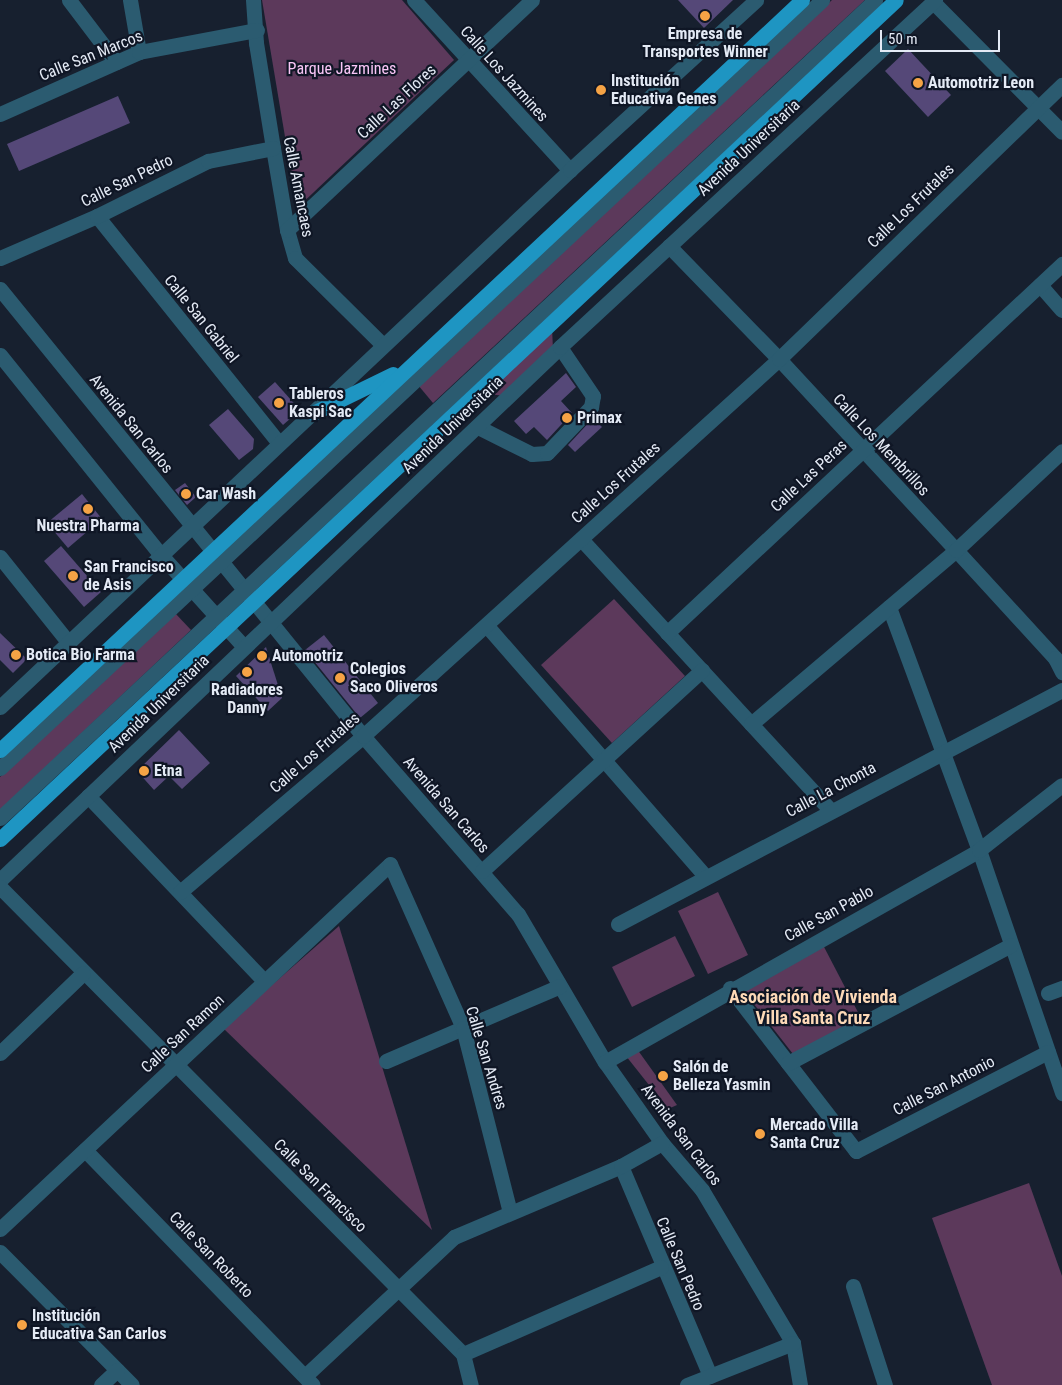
<!DOCTYPE html>
<meta charset="utf-8">
<style>
body{margin:0}
#map{position:relative;width:1062px;height:1385px;overflow:hidden;background:#17202f;font-family:"Roboto Condensed",sans-serif}
div>[style]{position:absolute}
[style*='--x']{left:calc(var(--x)*1px);top:calc(var(--y)*1px);width:calc(var(--w)*1px);rotate:calc(var(--a)*1deg)}
.green>*{inset:0;background:#5c395b}
.building>*{inset:0;background:#554878}
.minor>*{height:15px;margin:-7.5px;padding:0 7.5px;transform-origin:7.5px;border-radius:7.5px;background:#2b5b70}
.major>*{height:15px;margin:-7.5px;padding:0 7.5px;transform-origin:7.5px;border-radius:7.5px;background:#1e95c2}
.dots>*{width:14px;height:14px;translate:-50% -50%;box-sizing:border-box;border:2px solid #0f1625;border-radius:50%}
span{translate:-50% -50%;white-space:nowrap;text-align:center;line-height:1.15;-webkit-text-stroke:4.5px #0f1625;paint-order:stroke}
.poi-label{font-size:16px;color:#e4eaf5;font-weight:700}
.left{translate:0 -50%;text-align:left}
.street-label{font-size:16px;color:#e4eaf5}
.park-label{font-size:16px;color:#fac6f7}
.neighbourhood-label{font-size:18px;color:#fdd9b7;font-weight:700}
.scale{position:absolute;left:880px;top:30px;width:120px;height:22px;box-sizing:border-box;border:2px solid #e4eaf5;border-top:0;padding-left:6px;font-size:15px;line-height:18px;white-space:nowrap;color:#e4eaf5;-webkit-text-stroke:4px #0f1625;paint-order:stroke}
</style>
<div id="map">
<div class="green">
<div style="clip-path:polygon(262px 0,402px 0,454px 60px,297px 208px)"></div>
<div style="clip-path:polygon(832px 0,865px 0,433px 403px,418px 385px)"></div>
<div style="clip-path:polygon(552px 327px,553px 350px,504px 396px,482px 393px)"></div>
<div style="clip-path:polygon(614px 599px,685px 676px,612px 743px,541px 665px)"></div>
<div style="clip-path:polygon(175px 613px,191px 630px,0 810px,0 777px)"></div>
<div style="clip-path:polygon(718px 892px,748px 955px,708px 974px,678px 911px)"></div>
<div style="clip-path:polygon(339px 926px,432px 1230px,223px 1028px)"></div>
<div style="clip-path:polygon(675px 936px,695px 976px,632px 1007px,612px 967px)"></div>
<div style="clip-path:polygon(823px 945px,861px 1018px,793px 1054px,743px 990px)"></div>
<div style="clip-path:polygon(637px 1049px,677px 1105px,668px 1109px,626px 1056px)"></div>
<div style="clip-path:polygon(1029px 1183px,1062px 1276px,1062px 1385px,992px 1385px,932px 1218px)"></div>
</div>
<div class="building">
<div style="clip-path:polygon(678px 0,733px 0,704px 28px)"></div>
<div style="clip-path:polygon(908px 49px,951px 95px,928px 117px,885px 71px)"></div>
<div style="clip-path:polygon(118px 96px,130px 123px,19px 171px,7px 144px)"></div>
<div style="clip-path:polygon(566px 373px,576px 387px,561px 401px,572px 413px,547px 440px,534px 427px,526px 434px,514px 421px)"></div>
<div style="clip-path:polygon(275px 382px,300px 410px,283px 425px,258px 397px)"></div>
<div style="clip-path:polygon(228px 409px,254px 439px,253px 449px,239px 460px,209px 425px)"></div>
<div style="clip-path:polygon(593px 418px,602px 427px,575px 452px,568px 445px)"></div>
<div style="clip-path:polygon(185px 483px,196px 497px,187px 505px,175px 490px)"></div>
<div style="clip-path:polygon(82px 494px,102px 519px,68px 548px,47px 523px)"></div>
<div style="clip-path:polygon(61px 546px,101px 592px,84px 607px,44px 561px)"></div>
<div style="clip-path:polygon(0 633px,27px 659px,13px 673px,0 660px)"></div>
<div style="clip-path:polygon(324px 635px,378px 703px,360px 718px,305px 650px)"></div>
<div style="clip-path:polygon(266px 647px,282px 698px,268px 711px,236px 676px)"></div>
<div style="clip-path:polygon(179px 730px,210px 763px,182px 789px,169px 776px,154px 790px,137px 771px)"></div>
</div>
<div class="minor">
<div style="--x:69;--y:0;--w:78;--a:52.8"></div>
<div style="--x:130;--y:0;--w:53;--a:80.2"></div>
<div style="--x:253;--y:0;--w:43;--a:86"></div>
<div style="--x:256;--y:43;--w:106;--a:80.8"></div>
<div style="--x:273;--y:148;--w:83;--a:80.3"></div>
<div style="--x:287;--y:230;--w:29;--a:74"></div>
<div style="--x:295;--y:258;--w:124;--a:44.7"></div>
<div style="--x:414;--y:0;--w:231;--a:47.5"></div>
<div style="--x:933;--y:2;--w:183;--a:45.2"></div>
<div style="--x:0;--y:114;--w:152;--a:-24"></div>
<div style="--x:139;--y:52;--w:120;--a:-10.6"></div>
<div style="--x:97;--y:216;--w:291;--a:51.3"></div>
<div style="--x:287;--y:230;--w:336;--a:-43.2"></div>
<div style="--x:669;--y:246;--w:158;--a:45.8"></div>
<div style="--x:779;--y:359;--w:260;--a:47.2"></div>
<div style="--x:956;--y:550;--w:147;--a:47.5"></div>
<div style="--x:1055;--y:658;--w:16;--a:63"></div>
<div style="--x:0;--y:258;--w:106;--a:-23.4"></div>
<div style="--x:97;--y:216;--w:124;--a:-26.4"></div>
<div style="--x:208;--y:161;--w:66;--a:-11.3"></div>
<div style="--x:1040;--y:285;--w:33;--a:49"></div>
<div style="--x:0;--y:289;--w:576;--a:50.92"></div>
<div style="--x:363;--y:736;--w:236;--a:49"></div>
<div style="--x:518;--y:914;--w:172;--a:59.6"></div>
<div style="--x:605;--y:1062;--w:99;--a:54.9"></div>
<div style="--x:662;--y:1143;--w:62;--a:49.6"></div>
<div style="--x:702;--y:1190;--w:178;--a:59.3"></div>
<div style="--x:793;--y:1343;--w:43;--a:80.5"></div>
<div style="--x:0;--y:355;--w:257;--a:51.2"></div>
<div style="--x:161;--y:555;--w:124;--a:47.9"></div>
<div style="--x:478;--y:427;--w:60;--a:26.6"></div>
<div style="--x:532;--y:454;--w:15;--a:-4"></div>
<div style="--x:547;--y:453;--w:64;--a:-46.3"></div>
<div style="--x:591;--y:407;--w:11;--a:-80"></div>
<div style="--x:593;--y:396;--w:59;--a:-124"></div>
<div style="--x:581;--y:539;--w:368;--a:47.4"></div>
<div style="--x:0;--y:557;--w:109;--a:51.3"></div>
<div style="--x:889;--y:607;--w:259;--a:69.7"></div>
<div style="--x:979;--y:850;--w:257;--a:71.1"></div>
<div style="--x:487;--y:626;--w:333;--a:48.9"></div>
<div style="--x:667;--y:633;--w:541;--a:-43.05"></div>
<div style="--x:0;--y:707;--w:783;--a:-43.29"></div>
<div style="--x:570;--y:170;--w:252;--a:-42.4"></div>
<div style="--x:751;--y:724;--w:269;--a:-40.3"></div>
<div style="--x:956;--y:550;--w:145;--a:-43"></div>
<div style="--x:0;--y:768;--w:1125;--a:-43.05"></div>
<div style="--x:88;--y:796;--w:255;--a:46.4"></div>
<div style="--x:0;--y:818;--w:1198;--a:-43.07"></div>
<div style="--x:482;--y:871;--w:298;--a:-42.4"></div>
<div style="--x:0;--y:880;--w:773;--a:-43.58"></div>
<div style="--x:560;--y:347;--w:511;--a:-42.78"></div>
<div style="--x:0;--y:887;--w:658;--a:45.25"></div>
<div style="--x:463;--y:1354;--w:32;--a:76"></div>
<div style="--x:180;--y:892;--w:240;--a:-40.4"></div>
<div style="--x:363;--y:736;--w:561;--a:-42.18"></div>
<div style="--x:779;--y:359;--w:394;--a:-44.1"></div>
<div style="--x:618;--y:924;--w:502;--a:-27.79"></div>
<div style="--x:730;--y:988;--w:206;--a:52.3"></div>
<div style="--x:856;--y:1151;--w:216;--a:-27.3"></div>
<div style="--x:1048;--y:993;--w:15;--a:-20"></div>
<div style="--x:0;--y:1053;--w:115;--a:-43.9"></div>
<div style="--x:386;--y:1061;--w:189;--a:-23.3"></div>
<div style="--x:605;--y:1062;--w:430;--a:-29.5"></div>
<div style="--x:979;--y:850;--w:105;--a:-38.1"></div>
<div style="--x:788;--y:1063;--w:252;--a:-27.9"></div>
<div style="--x:85;--y:1150;--w:327;--a:45.9"></div>
<div style="--x:621;--y:1166;--w:228;--a:67"></div>
<div style="--x:0;--y:1229;--w:534;--a:-43.1"></div>
<div style="--x:390;--y:864;--w:180;--a:66"></div>
<div style="--x:463;--y:1028;--w:190;--a:75.7"></div>
<div style="--x:0;--y:1252;--w:187;--a:45.2"></div>
<div style="--x:853;--y:1286;--w:104;--a:72.1"></div>
<div style="--x:463;--y:1354;--w:216;--a:-23.7"></div>
<div style="--x:305;--y:1376;--w:204;--a:-43"></div>
<div style="--x:454;--y:1237;--w:181;--a:-23"></div>
<div style="--x:621;--y:1166;--w:47;--a:-29.3"></div>
<div style="--x:101;--y:1385;--w:22;--a:-43"></div>
<div style="--x:687;--y:1385;--w:114;--a:-21.6"></div>
</div>
<div class="major">
<div style="--x:313;--y:413;--w:89;--a:-26"></div>
<div style="--x:0;--y:750;--w:1098;--a:-43.08"></div>
<div style="--x:0;--y:839;--w:1227;--a:-43.12"></div>
</div>
<div class="dots">
<div style="left:705px;top:16px;background:#f5a345"></div>
<div style="left:918px;top:83px;background:#f5a345"></div>
<div style="left:601px;top:90px;background:#f5a345"></div>
<div style="left:279px;top:403px;background:#f5a345"></div>
<div style="left:567px;top:418px;background:#f5a345"></div>
<div style="left:186px;top:494px;background:#f5a345"></div>
<div style="left:88px;top:509px;background:#f5a345"></div>
<div style="left:73px;top:576px;background:#f5a345"></div>
<div style="left:16px;top:655px;background:#f5a345"></div>
<div style="left:262px;top:656px;background:#f5a345"></div>
<div style="left:247px;top:672px;background:#f5a345"></div>
<div style="left:340px;top:678px;background:#f5a345"></div>
<div style="left:144px;top:771px;background:#f5a345"></div>
<div style="left:663px;top:1076px;background:#f5a345"></div>
<div style="left:760px;top:1134px;background:#f5a345"></div>
<div style="left:22px;top:1325px;background:#f5a345"></div>
</div>
<div class="poi-label">
<span style="left:705px;top:43px">Empresa de<br>Transportes Winner</span>
<span class="left" style="left:611px;top:90px">Institución<br>Educativa Genes</span>
<span class="left" style="left:928px;top:83px">Automotriz Leon</span>
<span class="left" style="left:289px;top:403px">Tableros<br>Kaspi Sac</span>
<span class="left" style="left:577px;top:418px">Primax</span>
<span class="left" style="left:196px;top:494px">Car Wash</span>
<span style="left:88px;top:526px">Nuestra Pharma</span>
<span class="left" style="left:84px;top:576px">San Francisco<br>de Asis</span>
<span class="left" style="left:26px;top:655px">Botica Bio Farma</span>
<span class="left" style="left:272px;top:656px">Automotriz</span>
<span class="left" style="left:350px;top:678px">Colegios<br>Saco Oliveros</span>
<span style="left:247px;top:699px">Radiadores<br>Danny</span>
<span class="left" style="left:154px;top:771px">Etna</span>
<span class="left" style="left:673px;top:1076px">Salón de<br>Belleza Yasmin</span>
<span class="left" style="left:770px;top:1134px">Mercado Villa<br>Santa Cruz</span>
<span class="left" style="left:32px;top:1325px">Institución<br>Educativa San Carlos</span>
</div>
<div class="street-label">
<span style="left:91px;top:56px;rotate:-22deg">Calle San Marcos</span>
<span style="left:504px;top:74px;rotate:48deg">Calle Los Jazmines</span>
<span style="left:397px;top:102px;rotate:-43deg">Calle Las Flores</span>
<span style="left:749px;top:148px;rotate:-43deg">Avenida Universitaria</span>
<span style="left:127px;top:181px;rotate:-26deg">Calle San Pedro</span>
<span style="left:298px;top:187px;rotate:79deg">Calle Amancaes</span>
<span style="left:911px;top:206px;rotate:-44deg">Calle Los Frutales</span>
<span style="left:201px;top:319px;rotate:51deg">Calle San Gabriel</span>
<span style="left:131px;top:424px;rotate:51deg">Avenida San Carlos</span>
<span style="left:453px;top:425px;rotate:-44deg">Avenida Universitaria</span>
<span style="left:881px;top:445px;rotate:47deg">Calle Los Membrillos</span>
<span style="left:809px;top:476px;rotate:-43deg">Calle Las Peras</span>
<span style="left:616px;top:483px;rotate:-42deg">Calle Los Frutales</span>
<span style="left:159px;top:704px;rotate:-44deg">Avenida Universitaria</span>
<span style="left:315px;top:753px;rotate:-41deg">Calle Los Frutales</span>
<span style="left:831px;top:790px;rotate:-28deg">Calle La Chonta</span>
<span style="left:446px;top:805px;rotate:49deg">Avenida San Carlos</span>
<span style="left:829px;top:914px;rotate:-29deg">Calle San Pablo</span>
<span style="left:183px;top:1034px;rotate:-43deg">Calle San Ramon</span>
<span style="left:486px;top:1058px;rotate:73deg">Calle San Andres</span>
<span style="left:944px;top:1086px;rotate:-27deg">Calle San Antonio</span>
<span style="left:681px;top:1135px;rotate:53deg">Avenida San Carlos</span>
<span style="left:320px;top:1186px;rotate:45deg">Calle San Francisco</span>
<span style="left:211px;top:1255px;rotate:46deg">Calle San Roberto</span>
<span style="left:680px;top:1264px;rotate:67deg">Calle San Pedro</span>
</div>
<div class="park-label">
<span style="left:342px;top:69px">Parque Jazmines</span>
</div>
<div class="neighbourhood-label">
<span style="left:813px;top:1008px">Asociación de Vivienda<br>Villa Santa Cruz</span>
</div>
<div class="scale">50 m</div>
</div>
